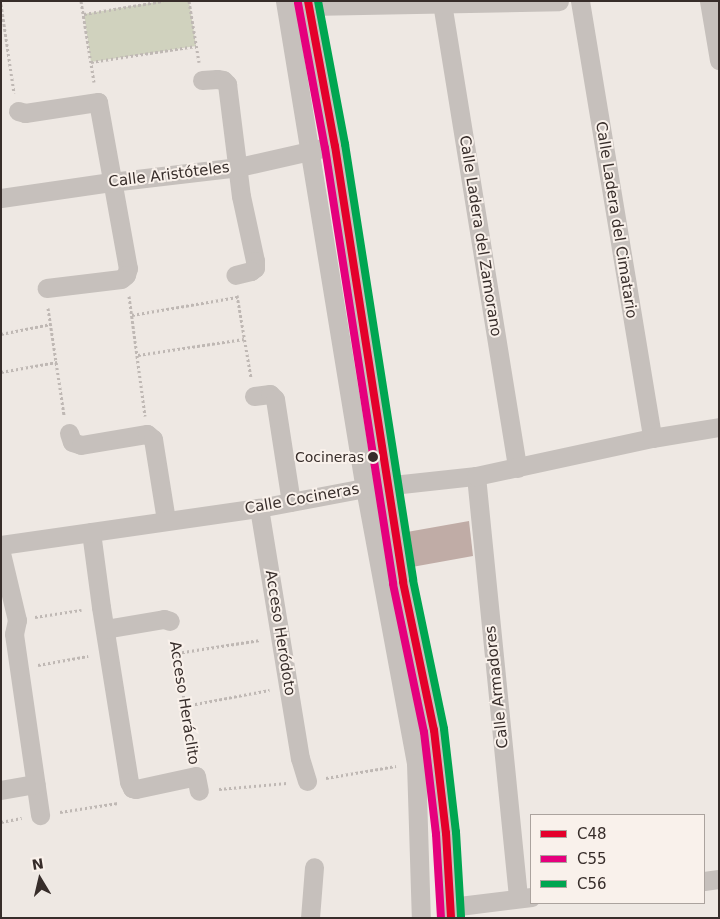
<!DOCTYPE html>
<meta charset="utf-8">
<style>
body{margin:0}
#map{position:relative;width:720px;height:919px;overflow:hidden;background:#eee8e3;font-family:"DejaVu Sans",sans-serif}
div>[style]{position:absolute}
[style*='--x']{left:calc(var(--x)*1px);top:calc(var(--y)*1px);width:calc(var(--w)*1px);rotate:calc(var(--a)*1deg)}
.green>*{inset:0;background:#d0d2be}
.building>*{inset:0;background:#c0aca6}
.path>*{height:3px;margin-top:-1.5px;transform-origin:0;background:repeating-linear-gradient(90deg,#bfb8b4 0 2.5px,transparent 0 5px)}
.street>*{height:19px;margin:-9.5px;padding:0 9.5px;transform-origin:9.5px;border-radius:9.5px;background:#c6c0bc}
.bus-1>*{height:8px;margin:-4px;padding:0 4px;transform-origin:4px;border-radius:4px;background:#e4002b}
.bus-2>*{height:8px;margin:-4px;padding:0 4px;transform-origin:4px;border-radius:4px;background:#e5007d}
.bus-3>*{height:8px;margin:-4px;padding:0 4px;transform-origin:4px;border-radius:4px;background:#00a651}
.dots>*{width:14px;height:14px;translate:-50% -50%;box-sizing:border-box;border:2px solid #f9f1eb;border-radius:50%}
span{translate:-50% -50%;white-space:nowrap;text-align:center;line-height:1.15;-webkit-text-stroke:4px #f9f1eb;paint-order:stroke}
.bus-label{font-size:14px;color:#372d2a}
.right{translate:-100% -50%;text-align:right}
.street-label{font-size:15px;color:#372d2a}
.frame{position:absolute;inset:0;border:2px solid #372d2a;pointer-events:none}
.legend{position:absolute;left:530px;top:814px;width:175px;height:90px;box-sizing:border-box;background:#f9f1eb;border:1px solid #aba39e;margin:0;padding:6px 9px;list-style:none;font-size:15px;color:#372d2a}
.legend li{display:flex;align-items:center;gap:10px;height:25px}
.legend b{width:25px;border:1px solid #aba39e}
.north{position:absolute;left:15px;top:854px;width:50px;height:50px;-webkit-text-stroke:4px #f9f1eb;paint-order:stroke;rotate:351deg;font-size:14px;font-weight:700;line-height:20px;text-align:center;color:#372d2a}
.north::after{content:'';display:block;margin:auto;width:18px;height:22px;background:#372d2a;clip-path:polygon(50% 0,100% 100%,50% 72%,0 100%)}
</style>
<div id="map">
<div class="green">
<div style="clip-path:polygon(163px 1px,189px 1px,196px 46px,91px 62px,84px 14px)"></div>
</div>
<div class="building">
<div style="clip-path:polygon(469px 521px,473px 556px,412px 567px,407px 532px)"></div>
</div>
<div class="path">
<div style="--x:81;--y:1;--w:82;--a:80.9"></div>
<div style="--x:189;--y:1;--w:62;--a:80.7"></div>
<div style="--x:1;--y:4;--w:90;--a:81.7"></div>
<div style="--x:84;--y:14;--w:80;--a:-9.3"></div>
<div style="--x:91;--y:62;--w:106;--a:-8.7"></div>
<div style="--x:237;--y:295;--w:84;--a:80.4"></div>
<div style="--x:129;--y:296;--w:121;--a:82.4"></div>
<div style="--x:48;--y:308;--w:108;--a:81.5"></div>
<div style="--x:132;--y:315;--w:107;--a:-9.7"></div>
<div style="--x:1;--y:334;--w:51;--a:-11.3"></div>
<div style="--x:138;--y:355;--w:107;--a:-8.6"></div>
<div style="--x:1;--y:372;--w:57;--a:-10.1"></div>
<div style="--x:35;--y:617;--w:47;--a:-8.7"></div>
<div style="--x:175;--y:641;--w:118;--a:81.3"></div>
<div style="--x:177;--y:653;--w:84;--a:-8.9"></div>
<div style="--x:38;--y:665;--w:51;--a:-10.2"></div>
<div style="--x:185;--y:706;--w:86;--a:-10.7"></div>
<div style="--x:326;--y:778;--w:71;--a:-9.7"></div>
<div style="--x:219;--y:789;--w:68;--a:-5"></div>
<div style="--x:60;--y:812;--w:59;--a:-8.8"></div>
<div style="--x:1;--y:822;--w:21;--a:-11"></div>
</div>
<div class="street">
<div style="--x:285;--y:1;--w:494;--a:80.7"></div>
<div style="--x:365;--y:488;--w:280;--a:79.5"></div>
<div style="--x:416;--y:763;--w:155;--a:88.2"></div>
<div style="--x:308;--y:1;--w:147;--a:79.5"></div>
<div style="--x:335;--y:146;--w:441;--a:81.1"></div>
<div style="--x:403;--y:582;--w:151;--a:78.2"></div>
<div style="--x:434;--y:730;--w:104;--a:83.4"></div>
<div style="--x:446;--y:833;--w:85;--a:86.6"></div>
<div style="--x:580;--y:1;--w:443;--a:80.6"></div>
<div style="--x:709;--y:1;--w:60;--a:80.4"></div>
<div style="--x:442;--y:3;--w:471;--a:80.8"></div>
<div style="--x:309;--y:6;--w:250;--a:-1.1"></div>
<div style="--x:202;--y:80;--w:15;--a:-4"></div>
<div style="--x:217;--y:79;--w:6;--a:9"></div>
<div style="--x:223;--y:80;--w:6;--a:45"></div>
<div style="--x:227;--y:84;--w:113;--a:82.9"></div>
<div style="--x:241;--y:196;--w:66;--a:77.8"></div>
<div style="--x:255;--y:261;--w:7;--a:90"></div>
<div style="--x:255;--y:268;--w:5;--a:143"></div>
<div style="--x:251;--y:271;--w:16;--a:166"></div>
<div style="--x:18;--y:111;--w:7;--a:16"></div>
<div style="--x:25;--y:113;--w:74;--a:-8.6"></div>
<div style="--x:98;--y:102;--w:169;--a:79.8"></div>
<div style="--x:128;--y:268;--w:7;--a:106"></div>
<div style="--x:126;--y:275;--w:6;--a:141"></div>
<div style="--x:121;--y:279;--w:75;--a:173.1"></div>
<div style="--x:1;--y:198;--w:111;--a:-8.3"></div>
<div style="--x:111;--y:182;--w:129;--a:-6.7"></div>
<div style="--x:239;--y:167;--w:86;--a:-12.7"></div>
<div style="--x:254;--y:396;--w:16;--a:-7"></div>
<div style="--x:270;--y:394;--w:7;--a:45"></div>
<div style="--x:275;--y:399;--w:104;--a:81.2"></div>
<div style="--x:69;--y:433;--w:9;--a:72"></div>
<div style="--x:72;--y:442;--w:9;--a:18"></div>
<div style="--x:81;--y:445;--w:67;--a:-9.5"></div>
<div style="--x:147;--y:434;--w:8;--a:40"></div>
<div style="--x:153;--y:439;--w:82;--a:80.9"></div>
<div style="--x:476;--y:476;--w:424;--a:84.3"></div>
<div style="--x:259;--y:508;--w:253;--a:80.7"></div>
<div style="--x:300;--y:758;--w:24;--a:73"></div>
<div style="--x:91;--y:532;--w:76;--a:82.4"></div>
<div style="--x:101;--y:607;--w:177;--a:80.9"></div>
<div style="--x:129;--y:782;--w:7;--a:63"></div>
<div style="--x:132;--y:788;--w:4;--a:14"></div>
<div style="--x:136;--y:789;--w:61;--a:-12.2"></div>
<div style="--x:196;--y:776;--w:15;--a:79"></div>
<div style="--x:1;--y:545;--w:261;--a:-8.2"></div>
<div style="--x:259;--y:508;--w:108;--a:-10.7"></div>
<div style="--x:365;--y:488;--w:112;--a:-6.2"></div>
<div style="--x:476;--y:476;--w:180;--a:-12.2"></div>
<div style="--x:652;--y:438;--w:68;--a:-9.3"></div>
<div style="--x:1;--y:553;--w:69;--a:76.6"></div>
<div style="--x:17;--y:620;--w:14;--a:102"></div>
<div style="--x:14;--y:634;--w:183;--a:81.8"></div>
<div style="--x:105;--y:629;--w:60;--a:-9.6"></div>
<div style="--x:164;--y:619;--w:6;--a:18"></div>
<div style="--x:1;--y:790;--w:35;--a:-10"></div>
<div style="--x:704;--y:881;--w:15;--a:-8"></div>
<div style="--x:451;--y:907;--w:81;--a:-7.1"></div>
<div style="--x:310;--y:918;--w:51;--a:-85.5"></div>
</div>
<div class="bus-1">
<div style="--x:308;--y:1;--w:147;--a:79.5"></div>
<div style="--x:335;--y:146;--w:441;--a:81.1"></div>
<div style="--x:403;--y:582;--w:151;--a:78.2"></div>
<div style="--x:434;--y:730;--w:104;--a:83.4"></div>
<div style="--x:446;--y:833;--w:85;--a:86.6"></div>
</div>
<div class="bus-2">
<div style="--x:298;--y:3;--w:147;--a:79.5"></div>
<div style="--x:325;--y:148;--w:441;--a:81.1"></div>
<div style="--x:393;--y:584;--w:151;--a:78.2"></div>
<div style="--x:424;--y:732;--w:103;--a:83.3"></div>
<div style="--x:436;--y:834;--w:84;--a:86.6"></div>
</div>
<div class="bus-3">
<div style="--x:318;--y:1;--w:146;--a:79.3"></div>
<div style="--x:345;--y:144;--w:441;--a:81.1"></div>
<div style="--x:413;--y:580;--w:152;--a:78.2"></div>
<div style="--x:444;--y:729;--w:104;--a:83.4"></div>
<div style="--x:456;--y:832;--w:85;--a:86.6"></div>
</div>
<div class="dots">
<div style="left:373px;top:457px;background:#372d2a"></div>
</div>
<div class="bus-label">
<span class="right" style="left:364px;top:457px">Cocineras</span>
</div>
<div class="street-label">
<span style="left:169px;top:175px;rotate:-7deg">Calle Aristóteles</span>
<span style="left:616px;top:220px;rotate:81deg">Calle Ladera del Cimatario</span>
<span style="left:480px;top:236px;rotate:81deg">Calle Ladera del Zamorano</span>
<span style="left:302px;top:499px;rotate:-10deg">Calle Cocineras</span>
<span style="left:280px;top:633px;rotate:81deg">Acceso Heródoto</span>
<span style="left:497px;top:687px;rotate:-96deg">Calle Armadores</span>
<span style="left:184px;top:703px;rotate:81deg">Acceso Heráclito</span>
</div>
<div class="frame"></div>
<ul class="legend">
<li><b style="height:6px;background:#e4002b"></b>C48</li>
<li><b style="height:6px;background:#e5007d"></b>C55</li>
<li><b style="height:6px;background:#00a651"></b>C56</li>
</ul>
<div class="north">N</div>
</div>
